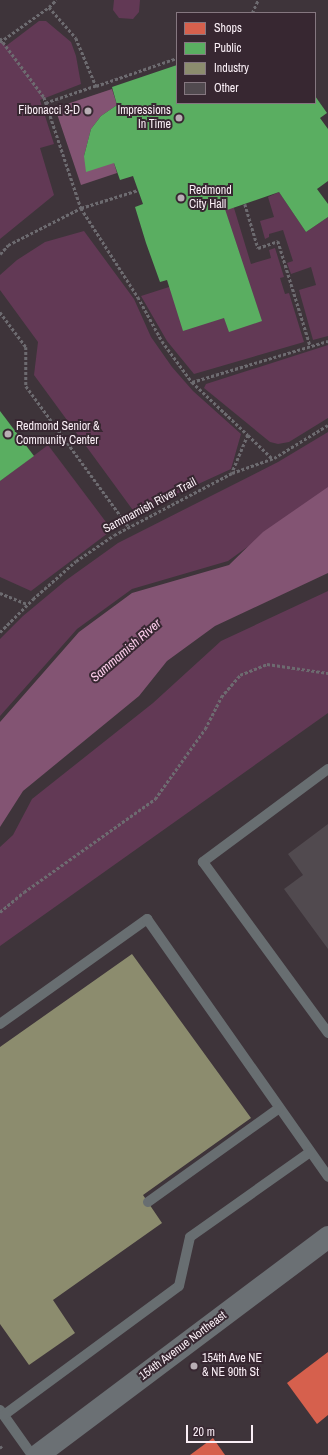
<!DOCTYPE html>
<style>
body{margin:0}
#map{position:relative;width:328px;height:1455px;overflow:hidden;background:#3e343a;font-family:"Archivo Narrow",sans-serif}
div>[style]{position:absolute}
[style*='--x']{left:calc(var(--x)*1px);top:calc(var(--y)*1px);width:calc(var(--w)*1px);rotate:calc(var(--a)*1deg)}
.green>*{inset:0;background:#623955}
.water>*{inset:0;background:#835473}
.shops>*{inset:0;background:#d6604d}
.public>*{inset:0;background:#5aae61}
.industry>*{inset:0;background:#8c8c6e}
.building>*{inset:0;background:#514a4f}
.path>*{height:2.5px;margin-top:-1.25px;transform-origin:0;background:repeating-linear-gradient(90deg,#6d6b70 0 3px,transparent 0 5px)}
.service>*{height:10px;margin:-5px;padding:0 5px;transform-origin:5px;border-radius:5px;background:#686e71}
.secondary>*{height:22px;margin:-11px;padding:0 11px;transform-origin:11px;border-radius:11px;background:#6b7074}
.dots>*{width:11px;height:11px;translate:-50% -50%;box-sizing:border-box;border:2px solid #372731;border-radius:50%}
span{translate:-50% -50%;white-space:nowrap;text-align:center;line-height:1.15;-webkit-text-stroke:4px #372731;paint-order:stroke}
.poi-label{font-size:12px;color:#faeff6}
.right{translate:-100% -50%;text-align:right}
.left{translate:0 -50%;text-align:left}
.street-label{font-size:12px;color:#faeff6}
.water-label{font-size:13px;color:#feceec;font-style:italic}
.legend{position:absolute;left:176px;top:12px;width:140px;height:92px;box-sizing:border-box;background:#372731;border:1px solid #857780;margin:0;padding:5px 7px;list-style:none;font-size:12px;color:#faeff6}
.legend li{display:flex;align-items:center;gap:8px;height:20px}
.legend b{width:20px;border:1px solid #857780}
.scale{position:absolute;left:186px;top:1425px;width:67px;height:18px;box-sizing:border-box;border:2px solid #faeff6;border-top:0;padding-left:5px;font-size:12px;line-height:14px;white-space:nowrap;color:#faeff6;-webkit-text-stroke:3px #372731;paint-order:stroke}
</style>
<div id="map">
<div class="green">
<div style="clip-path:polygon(114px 0,140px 0,139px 12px,133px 19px,119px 18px,113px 10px)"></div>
<div style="clip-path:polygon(39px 21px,46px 21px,71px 42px,76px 56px,81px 84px,40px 100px,54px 144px,40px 148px,54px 195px,0 239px,0 38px,6px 46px)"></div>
<div style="clip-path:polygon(219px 191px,234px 208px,251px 264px,271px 258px,269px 250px,275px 248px,284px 277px,280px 278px,285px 294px,289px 293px,304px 342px,194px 374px,167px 341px,141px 296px,169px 287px)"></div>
<div style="clip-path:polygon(279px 192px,306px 232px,328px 217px,328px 336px,313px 340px,299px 290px,316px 285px,311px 267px,291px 274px,287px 263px,293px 261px,283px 230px,269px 234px,269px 237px,265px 239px,260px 221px,274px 217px,268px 197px)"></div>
<div style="clip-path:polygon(84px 231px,134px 299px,151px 337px,172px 367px,193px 391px,241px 434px,231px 469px,135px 513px,34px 375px,38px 342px,0 290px,0 275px,17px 260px,45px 242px)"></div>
<div style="clip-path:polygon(328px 345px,328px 418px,289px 442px,278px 444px,270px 442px,204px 388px,206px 384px)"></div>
<div style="clip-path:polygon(328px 432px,328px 489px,228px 561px,132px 589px,77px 629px,0 716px,0 639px,23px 616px,65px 581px,118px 543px,278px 462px)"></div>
<div style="clip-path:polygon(48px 445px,112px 530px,31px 591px,0 577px,0 481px)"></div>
<div style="clip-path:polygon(328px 591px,328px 713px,0 946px,0 847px,13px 835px,32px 799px,153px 703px,221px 641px)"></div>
</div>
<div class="water">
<div style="clip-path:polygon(112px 89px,117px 105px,101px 116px,91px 129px,84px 156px,114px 163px,117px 173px,81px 185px,55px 108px)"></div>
<div style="clip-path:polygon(328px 487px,328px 573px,215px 626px,167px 661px,139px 696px,23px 791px,0 827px,0 722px,79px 632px,132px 593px,229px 565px,263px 532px)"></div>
</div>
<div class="shops">
<div style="clip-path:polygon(328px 1352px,328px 1415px,317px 1424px,287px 1383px)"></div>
<div style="clip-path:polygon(213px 1438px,225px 1455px,190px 1455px)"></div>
</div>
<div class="public">
<div style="clip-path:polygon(177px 65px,177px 103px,315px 103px,315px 96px,327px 113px,320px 118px,328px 129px,328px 181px,317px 189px,328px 204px,328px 217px,306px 232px,279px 192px,227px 210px,219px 191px,262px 321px,229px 332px,224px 318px,183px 331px,167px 280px,160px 282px,146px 243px,135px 207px,143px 204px,133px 176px,120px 180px,114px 163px,86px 172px,84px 156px,91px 129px,101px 116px,117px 105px,112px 87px)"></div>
<div style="clip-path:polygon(0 411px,34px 456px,0 481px)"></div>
</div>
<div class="industry">
<div style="clip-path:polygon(132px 954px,251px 1118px,143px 1195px,162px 1223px,53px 1300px,75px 1333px,29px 1365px,0 1324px,0 1047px)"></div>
</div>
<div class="building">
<div style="clip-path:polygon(328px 824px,328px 949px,284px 889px,303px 875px,288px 854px)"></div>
</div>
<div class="path">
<div style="--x:49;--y:7;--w:10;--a:-45"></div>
<div style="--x:252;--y:13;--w:14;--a:-65"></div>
<div style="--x:0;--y:38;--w:74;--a:53.3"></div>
<div style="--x:44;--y:97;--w:117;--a:71.6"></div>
<div style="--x:81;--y:208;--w:106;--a:57.4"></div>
<div style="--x:138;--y:297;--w:50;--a:61.4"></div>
<div style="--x:162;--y:341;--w:51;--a:53.8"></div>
<div style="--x:192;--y:382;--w:77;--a:43.4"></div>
<div style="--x:248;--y:435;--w:41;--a:112.8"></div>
<div style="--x:0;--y:42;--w:60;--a:-35.5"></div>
<div style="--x:49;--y:7;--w:41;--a:48.9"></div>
<div style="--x:76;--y:38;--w:52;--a:67.4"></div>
<div style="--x:96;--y:86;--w:53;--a:161.2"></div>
<div style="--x:96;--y:86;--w:86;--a:-19.1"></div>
<div style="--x:245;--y:204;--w:46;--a:73.5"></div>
<div style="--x:258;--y:248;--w:21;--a:-19"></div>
<div style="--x:278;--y:241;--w:109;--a:72.9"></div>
<div style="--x:0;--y:254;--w:12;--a:-48"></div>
<div style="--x:8;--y:245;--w:82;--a:-26.9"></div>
<div style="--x:81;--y:208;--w:60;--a:-17.5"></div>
<div style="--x:0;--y:312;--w:44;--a:53.4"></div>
<div style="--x:26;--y:347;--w:39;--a:90"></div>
<div style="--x:26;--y:386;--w:175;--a:53.9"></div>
<div style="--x:192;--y:382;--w:142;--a:-16.8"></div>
<div style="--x:248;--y:435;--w:33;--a:44"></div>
<div style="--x:0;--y:593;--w:29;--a:22"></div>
<div style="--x:0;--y:632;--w:47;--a:-45"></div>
<div style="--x:33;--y:599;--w:57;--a:-41.5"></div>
<div style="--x:76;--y:561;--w:46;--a:-34.4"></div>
<div style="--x:114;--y:535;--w:133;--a:-27.7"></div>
<div style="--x:232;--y:473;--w:45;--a:-19.7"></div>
<div style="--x:274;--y:458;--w:63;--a:-31.4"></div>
<div style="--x:0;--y:912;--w:31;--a:-40"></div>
<div style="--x:24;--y:892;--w:161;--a:-35.4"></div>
<div style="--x:155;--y:799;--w:86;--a:-54.5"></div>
<div style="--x:205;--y:729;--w:36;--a:-63"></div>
<div style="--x:221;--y:697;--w:29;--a:-49"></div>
<div style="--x:240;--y:675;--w:29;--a:-22"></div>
<div style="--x:267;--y:664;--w:62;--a:8.4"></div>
<div style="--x:0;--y:1446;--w:3;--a:45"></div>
</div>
<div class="service">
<div style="--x:328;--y:769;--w:156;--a:143.4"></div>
<div style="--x:203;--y:862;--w:212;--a:53.8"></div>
<div style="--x:0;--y:1024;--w:181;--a:-35.5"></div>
<div style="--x:147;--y:919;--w:315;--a:54.9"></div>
<div style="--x:148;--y:1202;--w:160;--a:-35.6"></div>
<div style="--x:0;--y:1410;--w:55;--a:54.6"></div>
<div style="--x:4;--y:1415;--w:217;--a:-36.4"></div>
<div style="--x:179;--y:1286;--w:50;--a:-77.3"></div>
<div style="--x:190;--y:1237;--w:147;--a:-35.3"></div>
</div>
<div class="secondary">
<div style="--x:38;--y:1455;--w:363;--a:-36.9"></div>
</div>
<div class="dots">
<div style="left:88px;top:111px;background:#b8aeb4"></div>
<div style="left:179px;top:118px;background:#b8aeb4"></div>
<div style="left:181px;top:198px;background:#b8aeb4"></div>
<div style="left:8px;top:434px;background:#b8aeb4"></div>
<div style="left:194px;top:1366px;background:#b8aeb4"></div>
</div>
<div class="poi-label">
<span class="right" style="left:80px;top:111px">Fibonacci 3-D</span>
<span class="right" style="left:171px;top:118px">Impressions<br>In Time</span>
<span class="left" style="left:189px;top:198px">Redmond<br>City Hall</span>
<span class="left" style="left:16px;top:434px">Redmond Senior &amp;<br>Community Center</span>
<span class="left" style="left:202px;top:1366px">154th Ave NE<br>&amp; NE 90th St</span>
</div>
<div class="street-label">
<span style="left:150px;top:506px;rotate:-28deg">Sammamish River Trail</span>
<span style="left:183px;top:1346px;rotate:-37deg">154th Avenue Northeast</span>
</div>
<div class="water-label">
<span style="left:126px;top:651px;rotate:-41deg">Sammamish River</span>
</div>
<ul class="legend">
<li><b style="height:11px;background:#d6604d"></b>Shops</li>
<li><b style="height:11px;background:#5aae61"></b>Public</li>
<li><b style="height:11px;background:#8c8c6e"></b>Industry</li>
<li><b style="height:11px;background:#514a4f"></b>Other</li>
</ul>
<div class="scale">20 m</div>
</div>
